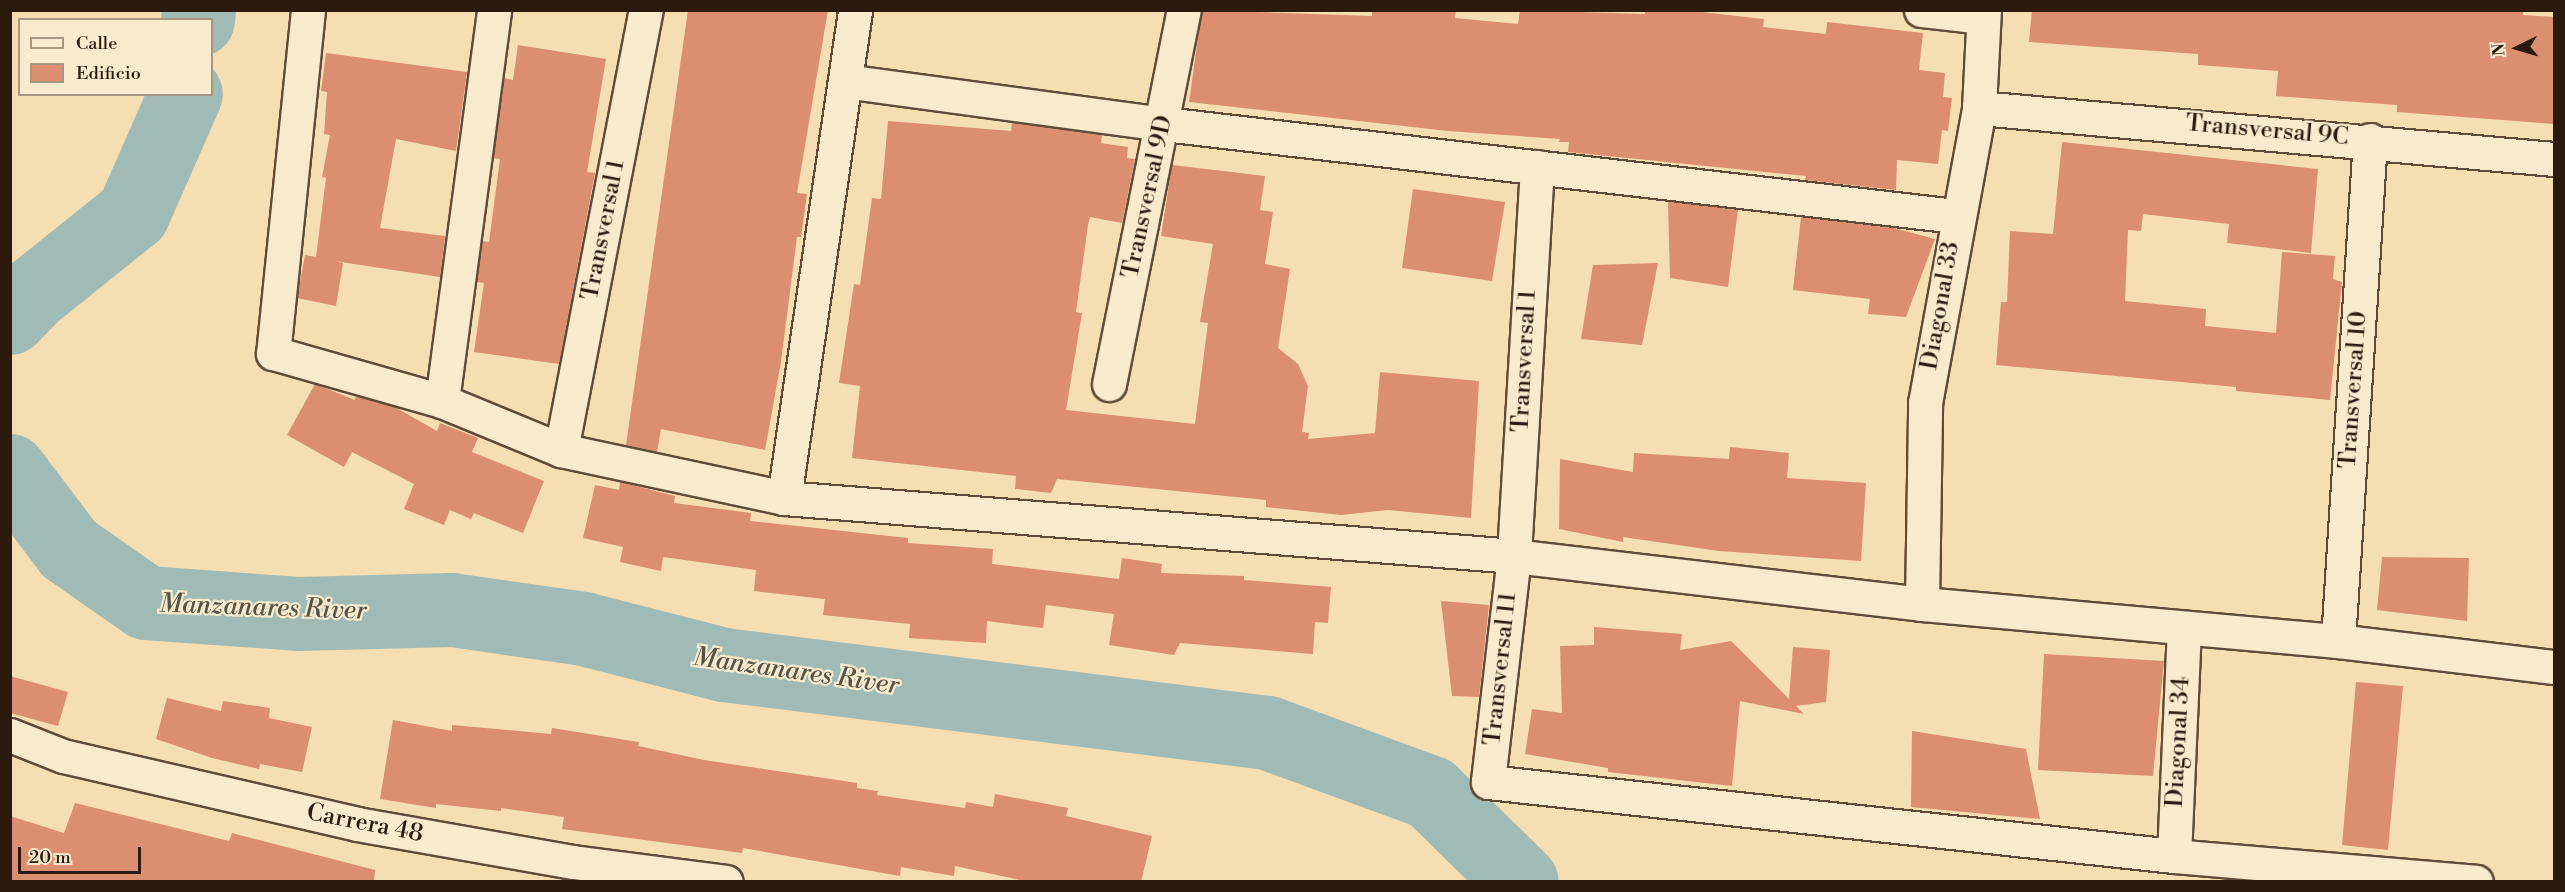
<!DOCTYPE html>
<style>
body{margin:0}
#map{position:relative;width:2565px;height:892px;overflow:hidden;background:#f5deb1;font-family:"Libre Bodoni",serif}
div>[style]{position:absolute}
[style*='--x']{left:calc(var(--x)*1px);top:calc(var(--y)*1px);width:calc(var(--w)*1px);rotate:calc(var(--a)*1deg)}
.river>*{height:74px;margin:-37px;padding:0 37px;transform-origin:37px;border-radius:37px;background:#a0bab6}
.building>*{inset:0;background:#db8e70}
.roads{filter:drop-shadow(2px 0 #5f4b38) drop-shadow(-2px 0 #5f4b38) drop-shadow(0 2px #5f4b38) drop-shadow(0 -2px #5f4b38)}
.minor>*{height:33px;margin:-16.5px;padding:0 16.5px;transform-origin:16.5px;border-radius:16.5px;background:#f8eacc}
span{translate:-50% -50%;white-space:nowrap;text-align:center;line-height:1.15;-webkit-text-stroke:4.5px #f8eacc;paint-order:stroke}
.street-label{font-size:24px;color:#2d1a0f}
.water-label{font-size:26px;color:#555249;font-style:italic}
.frame{position:absolute;inset:0;border:12px solid #2d1a0f;pointer-events:none}
.legend{position:absolute;left:18px;top:18px;width:195px;height:78px;box-sizing:border-box;background:#f8eacc;border:2px solid #a79780;margin:0;padding:8px 10px;list-style:none;font-size:18px;color:#2d1a0f}
.legend li{display:flex;align-items:center;gap:12px;height:30px}
.legend b{width:30px;border:2px solid #a79780}
.north{position:absolute;left:2487px;top:18px;width:60px;height:60px;-webkit-text-stroke:4px #f8eacc;paint-order:stroke;rotate:265deg;font-size:16px;font-weight:700;line-height:24px;text-align:center;color:#2d1a0f}
.north::after{content:'';display:block;margin:auto;width:21px;height:27px;background:#2d1a0f;clip-path:polygon(50% 0,100% 100%,50% 72%,0 100%)}
.scale{position:absolute;left:18px;top:847px;width:123px;height:27px;box-sizing:border-box;border:3px solid #2d1a0f;border-top:0;padding-left:8px;font-size:18px;line-height:21px;white-space:nowrap;color:#2d1a0f;-webkit-text-stroke:4px #f8eacc;paint-order:stroke}
</style>
<div id="map">
<div class="river">
<div style="--x:198;--y:20;--w:10;--a:-84"></div>
<div style="--x:10;--y:318;--w:33;--a:-46"></div>
<div style="--x:33;--y:294;--w:128;--a:-38.7"></div>
<div style="--x:133;--y:214;--w:131;--a:-66.2"></div>
<div style="--x:10;--y:471;--w:98;--a:52.9"></div>
<div style="--x:69;--y:549;--w:94;--a:35"></div>
<div style="--x:146;--y:603;--w:152;--a:4.1"></div>
<div style="--x:298;--y:614;--w:154;--a:-1.5"></div>
<div style="--x:452;--y:610;--w:133;--a:8.2"></div>
<div style="--x:584;--y:629;--w:145;--a:14.4"></div>
<div style="--x:724;--y:665;--w:548;--a:7.13"></div>
<div style="--x:1268;--y:733;--w:174;--a:20.2"></div>
<div style="--x:1431;--y:793;--w:127;--a:44.4"></div>
</div>
<div class="building">
<div style="clip-path:polygon(688px 10px,828px 10px,797px 193px,807px 194px,801px 237px,797px 237px,781px 362px,765px 450px,661px 429px,657px 452px,626px 445px)"></div>
<div style="clip-path:polygon(1202px 10px,1372px 16px,1372px 10px,1456px 10px,1455px 18px,1518px 24px,1520px 10px,1645px 14px,1645px 10px,1684px 10px,1764px 19px,1763px 27px,1826px 34px,1827px 22px,1923px 33px,1919px 70px,1945px 73px,1943px 97px,1952px 98px,1948px 131px,1942px 130px,1938px 164px,1897px 160px,1896px 190px,1805px 180px,1806px 176px,1568px 152px,1569px 142px,1559px 142px,1560px 139px,1448px 131px,1189px 102px)"></div>
<div style="clip-path:polygon(2032px 10px,2523px 10px,2523px 15px,2554px 17px,2554px 124px,2397px 112px,2397px 105px,2276px 96px,2278px 71px,2198px 65px,2198px 54px,2029px 42px)"></div>
<div style="clip-path:polygon(518px 45px,606px 59px,587px 172px,595px 173px,559px 364px,474px 352px,484px 283px,477px 282px,482px 241px,489px 242px,500px 159px,493px 158px,504px 78px,513px 80px)"></div>
<div style="clip-path:polygon(326px 53px,467px 72px,456px 151px,396px 139px,380px 228px,445px 236px,440px 277px,334px 261px,343px 263px,336px 306px,297px 298px,305px 255px,316px 257px,326px 178px,322px 177px,330px 135px,324px 134px,327px 92px,321px 91px)"></div>
<div style="clip-path:polygon(888px 121px,1011px 131px,1012px 122px,1102px 135px,1101px 143px,1128px 147px,1127px 158px,1135px 159px,1122px 223px,1090px 217px,1088px 225px,1076px 312px,1082px 313px,1066px 410px,1195px 424px,1208px 323px,1200px 322px,1213px 244px,1161px 236px,1172px 165px,1265px 176px,1260px 210px,1273px 212px,1265px 264px,1290px 269px,1278px 348px,1298px 364px,1308px 386px,1302px 432px,1309px 433px,1308px 439px,1375px 433px,1380px 372px,1479px 381px,1471px 518px,1388px 510px,1341px 515px,1266px 507px,1266px 500px,1057px 479px,1051px 493px,1015px 489px,1016px 476px,852px 458px,860px 386px,839px 383px,854px 284px,860px 285px,872px 198px,881px 199px)"></div>
<div style="clip-path:polygon(2062px 142px,2318px 169px,2311px 253px,2227px 243px,2229px 224px,2143px 214px,2141px 231px,2128px 230px,2125px 301px,2206px 309px,2205px 326px,2276px 333px,2282px 252px,2335px 256px,2333px 279px,2342px 282px,2330px 400px,2236px 391px,2236px 387px,1996px 365px,2001px 302px,2007px 302px,2010px 231px,2053px 234px)"></div>
<div style="clip-path:polygon(1413px 189px,1505px 202px,1492px 281px,1402px 268px)"></div>
<div style="clip-path:polygon(1668px 201px,1738px 210px,1728px 287px,1670px 278px)"></div>
<div style="clip-path:polygon(1801px 217px,1894px 228px,1935px 239px,1906px 317px,1868px 314px,1870px 299px,1793px 290px)"></div>
<div style="clip-path:polygon(1658px 263px,1642px 345px,1581px 339px,1593px 265px)"></div>
<div style="clip-path:polygon(315px 384px,355px 400px,356px 396px,393px 406px,437px 431px,440px 423px,478px 438px,472px 452px,544px 481px,523px 533px,474px 513px,471px 519px,450px 510px,444px 525px,404px 509px,414px 484px,352px 452px,344px 467px,287px 435px)"></div>
<div style="clip-path:polygon(1730px 447px,1789px 453px,1787px 478px,1866px 483px,1861px 561px,1719px 551px,1623px 537px,1623px 542px,1559px 529px,1560px 459px,1633px 472px,1634px 453px,1729px 459px)"></div>
<div style="clip-path:polygon(620px 482px,675px 496px,674px 503px,751px 513px,750px 521px,908px 538px,908px 543px,993px 549px,992px 564px,1119px 579px,1122px 558px,1162px 564px,1161px 573px,1244px 576px,1244px 580px,1331px 587px,1328px 623px,1315px 622px,1313px 654px,1180px 643px,1174px 655px,1109px 645px,1114px 614px,1046px 605px,1043px 628px,987px 621px,986px 643px,909px 638px,910px 624px,823px 615px,825px 599px,754px 591px,756px 570px,663px 557px,661px 571px,620px 562px,623px 547px,583px 538px,595px 485px,619px 490px)"></div>
<div style="clip-path:polygon(2382px 557px,2469px 558px,2467px 621px,2377px 610px)"></div>
<div style="clip-path:polygon(1441px 601px,1489px 605px,1479px 697px,1452px 696px)"></div>
<div style="clip-path:polygon(1594px 627px,1682px 634px,1680px 650px,1731px 641px,1789px 699px,1793px 647px,1830px 650px,1826px 702px,1796px 706px,1804px 714px,1740px 701px,1732px 786px,1608px 772px,1608px 768px,1525px 754px,1532px 709px,1562px 713px,1560px 646px,1594px 645px)"></div>
<div style="clip-path:polygon(2044px 654px,2164px 661px,2153px 776px,2038px 770px)"></div>
<div style="clip-path:polygon(10px 676px,68px 692px,58px 726px,10px 713px)"></div>
<div style="clip-path:polygon(2356px 682px,2403px 686px,2388px 850px,2342px 845px)"></div>
<div style="clip-path:polygon(167px 698px,221px 711px,223px 701px,270px 708px,269px 718px,312px 727px,302px 772px,260px 764px,259px 769px,212px 758px,156px 739px)"></div>
<div style="clip-path:polygon(393px 720px,452px 731px,452px 725px,551px 734px,552px 728px,639px 742px,638px 746px,704px 760px,857px 783px,857px 788px,878px 791px,877px 795px,965px 808px,966px 802px,993px 807px,995px 794px,1068px 808px,1066px 816px,1152px 836px,1141px 882px,1029px 882px,955px 866px,954px 876px,901px 867px,900px 876px,743px 848px,742px 853px,562px 829px,564px 817px,501px 808px,501px 811px,436px 804px,436px 808px,380px 799px)"></div>
<div style="clip-path:polygon(1912px 731px,2026px 749px,2040px 819px,1911px 807px)"></div>
<div style="clip-path:polygon(75px 803px,229px 841px,232px 833px,375px 870px,374px 882px,10px 882px,10px 816px,64px 833px)"></div>
</div>
<div class="roads">
<div class="minor">
<div style="--x:308;--y:10;--w:345;--a:95.8"></div>
<div style="--x:273;--y:353;--w:176;--a:15.9"></div>
<div style="--x:442;--y:401;--w:129;--a:22.4"></div>
<div style="--x:561;--y:450;--w:228;--a:12.1"></div>
<div style="--x:784;--y:498;--w:732;--a:4.54"></div>
<div style="--x:1514;--y:556;--w:411;--a:6.7"></div>
<div style="--x:1922;--y:604;--w:418;--a:5.1"></div>
<div style="--x:2338;--y:641;--w:218;--a:6.9"></div>
<div style="--x:1921;--y:10;--w:62;--a:6.4"></div>
<div style="--x:845;--y:81;--w:322;--a:7.7"></div>
<div style="--x:1164;--y:124;--w:797;--a:6.63"></div>
<div style="--x:1979;--y:108;--w:577;--a:5.07"></div>
<div style="--x:1537;--y:167;--w:390;--a:93.4"></div>
<div style="--x:1514;--y:556;--w:227;--a:96.6"></div>
<div style="--x:1488;--y:782;--w:690;--a:6.16"></div>
<div style="--x:2174;--y:856;--w:303;--a:4.9"></div>
<div style="--x:1109;--y:384;--w:381;--a:-78.7"></div>
<div style="--x:442;--y:401;--w:394;--a:-82.4"></div>
<div style="--x:561;--y:450;--w:448;--a:-79.1"></div>
<div style="--x:784;--y:498;--w:493;--a:-81.7"></div>
<div style="--x:1922;--y:604;--w:201;--a:-89.1"></div>
<div style="--x:1925;--y:403;--w:300;--a:-79.6"></div>
<div style="--x:1979;--y:108;--w:98;--a:-87.1"></div>
<div style="--x:2338;--y:641;--w:502;--a:-86.35"></div>
<div style="--x:10;--y:735;--w:57;--a:21.6"></div>
<div style="--x:63;--y:756;--w:302;--a:13"></div>
<div style="--x:357;--y:824;--w:219;--a:10"></div>
<div style="--x:573;--y:862;--w:154;--a:7.4"></div>
<div style="--x:2174;--y:856;--w:227;--a:-87.5"></div>
</div>
</div>
<div class="street-label">
<span style="left:2267px;top:131px;rotate:5deg">Transversal 9C</span>
<span style="left:1148px;top:197px;rotate:-78deg">Transversal 9D</span>
<span style="left:604px;top:230px;rotate:-79deg">Transversal 1</span>
<span style="left:1941px;top:306px;rotate:-80deg">Diagonal 33</span>
<span style="left:1525px;top:361px;rotate:-87deg">Transversal 1</span>
<span style="left:2354px;top:390px;rotate:-86deg">Transversal 10</span>
<span style="left:1501px;top:669px;rotate:-84deg">Transversal 11</span>
<span style="left:2179px;top:742px;rotate:-87deg">Diagonal 34</span>
<span style="left:365px;top:824px;rotate:11deg">Carrera 48</span>
</div>
<div class="water-label">
<span style="left:263px;top:608px;rotate:2deg">Manzanares River</span>
<span style="left:796px;top:672px;rotate:8deg">Manzanares River</span>
</div>
<div class="frame"></div>
<ul class="legend">
<li><b style="height:8px;background:#f8eacc"></b>Calle</li>
<li><b style="height:16px;background:#db8e70"></b>Edificio</li>
</ul>
<div class="north">N</div>
<div class="scale">20 m</div>
</div>
